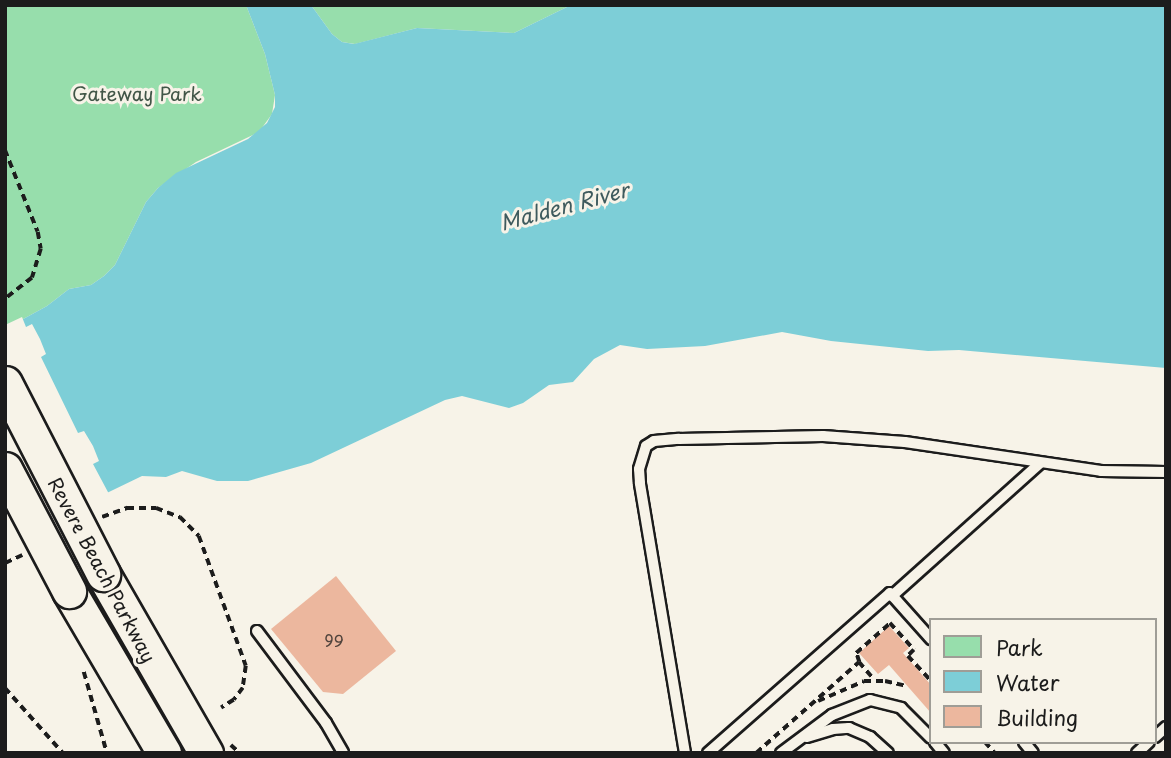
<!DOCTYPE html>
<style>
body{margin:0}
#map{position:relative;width:1171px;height:758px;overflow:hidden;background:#f7f3e8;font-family:"Playpen Sans",sans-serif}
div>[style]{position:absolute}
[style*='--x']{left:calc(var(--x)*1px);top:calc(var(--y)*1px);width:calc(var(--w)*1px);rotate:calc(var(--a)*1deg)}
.green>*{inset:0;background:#97deac}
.water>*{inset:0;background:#7dced7}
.pier>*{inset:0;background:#f7f3e8}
.building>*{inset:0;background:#ecb79e}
.path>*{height:3.5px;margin-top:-1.75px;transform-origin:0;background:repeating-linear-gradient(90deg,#1c1c1c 0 7px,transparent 0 12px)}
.roads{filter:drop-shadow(2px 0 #1c1c1c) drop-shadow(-2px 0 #1c1c1c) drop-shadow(0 2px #1c1c1c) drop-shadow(0 -2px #1c1c1c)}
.service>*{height:10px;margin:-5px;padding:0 5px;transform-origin:5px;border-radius:5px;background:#f7f3e8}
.trunk>*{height:33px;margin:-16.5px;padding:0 16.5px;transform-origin:16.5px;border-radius:16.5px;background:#f7f3e8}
.bridges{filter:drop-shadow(2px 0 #1c1c1c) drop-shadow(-2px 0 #1c1c1c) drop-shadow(0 2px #1c1c1c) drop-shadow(0 -2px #1c1c1c)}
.trunk-bridge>*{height:33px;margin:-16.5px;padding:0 16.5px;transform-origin:16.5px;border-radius:16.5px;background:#f7f3e8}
span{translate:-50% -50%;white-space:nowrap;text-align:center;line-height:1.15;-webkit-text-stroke:6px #f7f3e8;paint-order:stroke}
.number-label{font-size:16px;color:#50433c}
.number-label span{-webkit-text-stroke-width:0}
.park-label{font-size:19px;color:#415647}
.street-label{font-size:19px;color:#1c1c1c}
.water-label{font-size:21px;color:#3e5a5d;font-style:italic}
.frame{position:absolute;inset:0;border:7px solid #1c1c1c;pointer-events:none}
.legend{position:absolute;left:929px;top:618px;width:228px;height:126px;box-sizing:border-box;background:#f7f3e8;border:2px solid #9f9d96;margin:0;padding:9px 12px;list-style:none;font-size:21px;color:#1c1c1c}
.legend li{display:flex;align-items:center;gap:14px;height:35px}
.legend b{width:35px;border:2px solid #9f9d96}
</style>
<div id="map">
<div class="green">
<div style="clip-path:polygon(5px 5px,246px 5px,265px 54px,275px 95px,272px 114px,259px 132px,196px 162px,158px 188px,146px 202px,115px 265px,104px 276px,91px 285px,69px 289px,47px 306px,5px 329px)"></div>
<div style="clip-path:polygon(311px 5px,571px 5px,514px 33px,417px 28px,355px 44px,342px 42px,332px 34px)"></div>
</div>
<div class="water">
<div style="clip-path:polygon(246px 5px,311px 5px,332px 34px,342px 42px,354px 44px,417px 28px,514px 33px,571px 5px,1166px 5px,1166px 368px,959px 350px,928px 351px,831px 341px,782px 332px,705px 346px,647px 349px,620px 345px,594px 359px,573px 382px,549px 385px,523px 403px,509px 408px,462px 396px,445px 400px,311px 463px,248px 481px,217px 481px,182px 471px,166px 477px,142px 476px,51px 520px,5px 329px,47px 306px,69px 289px,91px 285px,104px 276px,115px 265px,146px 202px,158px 188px,176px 173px,248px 139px,267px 123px,275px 107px,275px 95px,265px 54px)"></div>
</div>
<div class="pier">
<div style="clip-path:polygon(22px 317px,26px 327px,32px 324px,40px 339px,46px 354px,41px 357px,78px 433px,84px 431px,93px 446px,99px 461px,93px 464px,109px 494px,5px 544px,5px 325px)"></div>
</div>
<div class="building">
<div style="clip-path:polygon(336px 576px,396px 651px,343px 694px,323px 692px,271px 629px)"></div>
<div style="clip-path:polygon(889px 626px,909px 648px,903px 653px,931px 685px,931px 713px,889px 665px,878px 674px,859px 653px)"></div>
</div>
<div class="path">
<div style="--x:5;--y:150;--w:88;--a:68.1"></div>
<div style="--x:38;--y:232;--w:17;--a:80"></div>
<div style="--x:41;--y:249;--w:30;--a:107"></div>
<div style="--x:32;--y:278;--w:34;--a:142"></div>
<div style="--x:102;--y:517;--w:27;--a:-20"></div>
<div style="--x:127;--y:508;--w:29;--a:0"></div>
<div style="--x:156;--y:508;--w:26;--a:21"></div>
<div style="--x:180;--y:517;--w:27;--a:45"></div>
<div style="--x:199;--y:536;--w:138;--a:70.1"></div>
<div style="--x:246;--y:666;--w:22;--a:98"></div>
<div style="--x:243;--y:688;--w:15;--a:127"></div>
<div style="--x:234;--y:700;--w:15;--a:148"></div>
<div style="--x:5;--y:563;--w:19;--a:-25"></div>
<div style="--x:859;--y:662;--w:23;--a:49"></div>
<div style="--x:84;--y:672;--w:84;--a:74.1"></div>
<div style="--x:5;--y:688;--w:87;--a:48.3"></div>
<div style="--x:818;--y:701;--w:50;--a:-23.5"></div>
<div style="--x:864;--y:681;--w:21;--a:0"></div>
<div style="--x:885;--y:681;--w:23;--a:13"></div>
<div style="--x:985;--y:742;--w:15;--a:48"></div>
<div style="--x:231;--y:745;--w:12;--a:42"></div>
<div style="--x:756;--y:753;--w:137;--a:-41.5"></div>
<div style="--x:859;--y:662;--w:9;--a:-108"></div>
<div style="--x:856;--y:653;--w:45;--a:-41.4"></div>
<div style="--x:890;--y:623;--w:36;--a:48"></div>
<div style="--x:914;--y:650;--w:8;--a:135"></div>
<div style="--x:908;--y:656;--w:34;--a:47"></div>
</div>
<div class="roads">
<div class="service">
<div style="--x:892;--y:596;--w:199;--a:-41.9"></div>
<div style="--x:257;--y:631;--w:115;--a:53.1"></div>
<div style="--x:326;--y:723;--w:34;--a:60"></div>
<div style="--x:807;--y:737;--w:27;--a:-17"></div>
<div style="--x:833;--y:729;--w:16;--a:-4"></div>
<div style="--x:849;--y:728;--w:23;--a:23"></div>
<div style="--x:870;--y:737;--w:24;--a:42"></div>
<div style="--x:1155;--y:737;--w:15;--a:-42"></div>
<div style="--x:935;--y:742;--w:14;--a:51"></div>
<div style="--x:1024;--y:742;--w:14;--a:51"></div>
<div style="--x:685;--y:753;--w:274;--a:-99.5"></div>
<div style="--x:640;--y:483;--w:14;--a:-94"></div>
<div style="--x:639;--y:469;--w:24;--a:-73"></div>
<div style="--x:646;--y:446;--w:9;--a:-32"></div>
<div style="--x:654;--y:441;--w:25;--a:-5"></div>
<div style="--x:679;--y:439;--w:144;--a:-1.2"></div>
<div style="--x:823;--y:436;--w:82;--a:4.2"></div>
<div style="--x:905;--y:442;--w:198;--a:8.4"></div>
<div style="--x:1101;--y:471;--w:65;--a:0.9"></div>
<div style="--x:708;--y:753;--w:242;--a:-41.3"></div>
<div style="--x:890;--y:593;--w:62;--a:48.3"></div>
<div style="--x:781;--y:753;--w:64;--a:-36.7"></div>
<div style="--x:832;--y:715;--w:41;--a:-21.5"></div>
<div style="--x:870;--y:700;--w:32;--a:14"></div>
<div style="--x:901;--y:708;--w:42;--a:45"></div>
<div style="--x:1137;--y:753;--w:16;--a:-43"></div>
</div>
<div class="trunk">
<div style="--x:103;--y:574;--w:207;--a:60.1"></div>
<div style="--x:69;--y:591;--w:188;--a:59.6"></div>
</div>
</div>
<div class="bridges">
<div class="trunk-bridge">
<div style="--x:5;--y:383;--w:215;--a:62.8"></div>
<div style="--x:5;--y:469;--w:138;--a:62.3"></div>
</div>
</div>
<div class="number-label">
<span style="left:334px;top:640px">99</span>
</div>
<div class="park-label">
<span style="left:137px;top:94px">Gateway Park</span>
</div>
<div class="street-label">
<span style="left:102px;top:570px;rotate:62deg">Revere Beach Parkway</span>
</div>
<div class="water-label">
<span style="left:564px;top:205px;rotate:-15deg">Malden River</span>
</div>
<div class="frame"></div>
<ul class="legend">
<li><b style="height:19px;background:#97deac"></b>Park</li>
<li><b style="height:19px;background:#7dced7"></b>Water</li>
<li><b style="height:19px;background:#ecb79e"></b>Building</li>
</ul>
</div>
